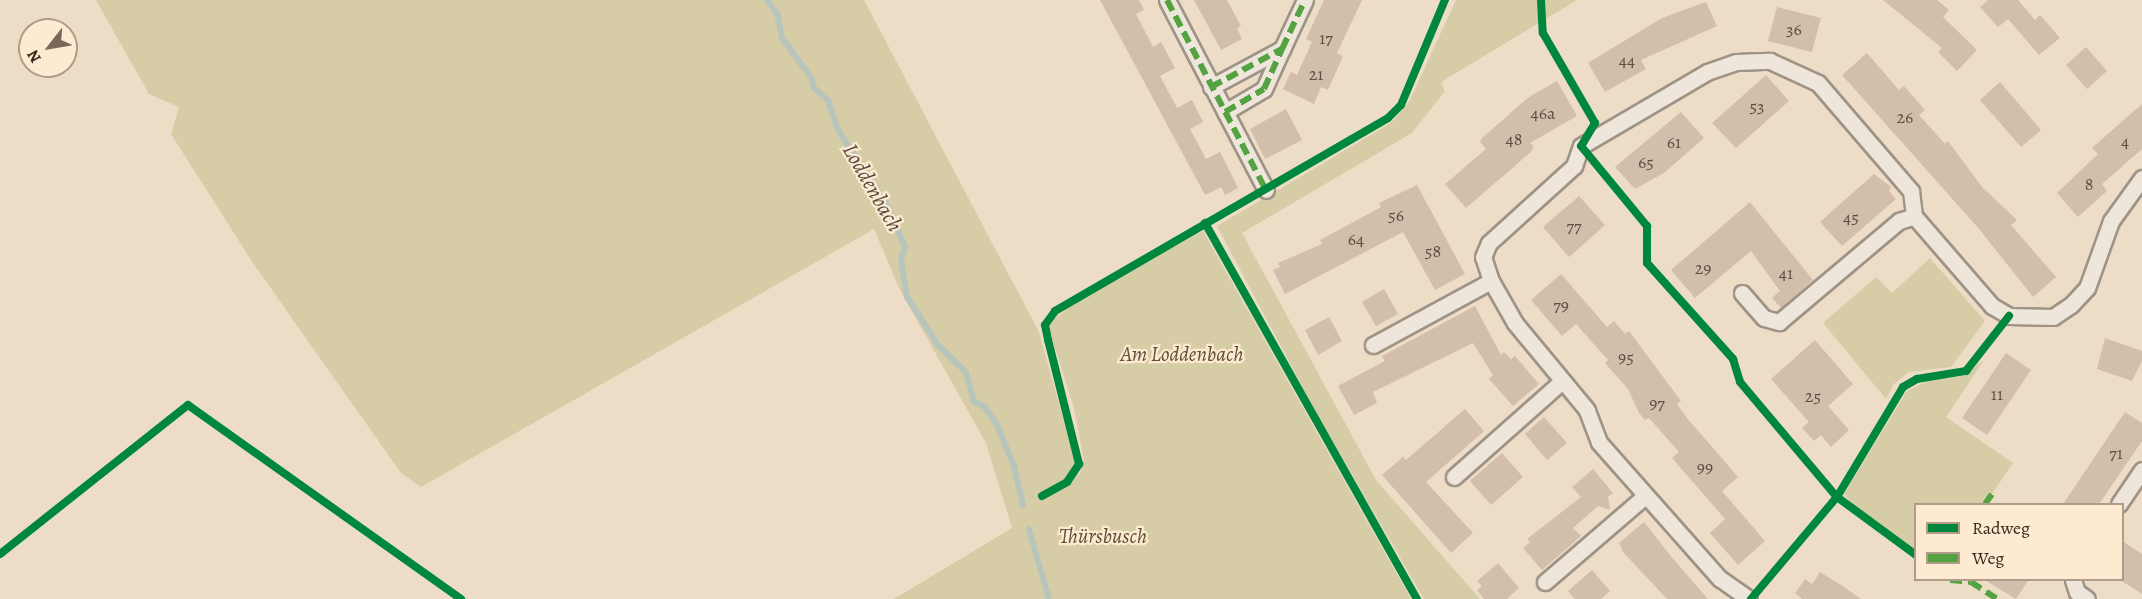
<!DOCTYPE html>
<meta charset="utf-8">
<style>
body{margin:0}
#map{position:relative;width:2142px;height:599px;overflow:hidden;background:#eddcc6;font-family:Alegreya,serif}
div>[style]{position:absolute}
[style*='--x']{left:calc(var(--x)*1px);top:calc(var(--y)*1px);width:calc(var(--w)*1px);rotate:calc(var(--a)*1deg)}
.green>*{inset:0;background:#d6cda6}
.stream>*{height:6px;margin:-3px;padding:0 3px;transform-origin:3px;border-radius:3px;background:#b8c5bc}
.building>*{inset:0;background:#d3beac}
.roads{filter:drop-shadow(2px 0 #9e9386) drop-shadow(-2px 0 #9e9386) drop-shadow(0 2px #9e9386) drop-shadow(0 -2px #9e9386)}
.street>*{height:15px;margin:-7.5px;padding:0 7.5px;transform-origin:7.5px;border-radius:7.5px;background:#eee6db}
.quiet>*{height:6px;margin-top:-3px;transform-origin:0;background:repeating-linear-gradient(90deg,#54a341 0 12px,transparent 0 18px)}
.cycleway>*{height:8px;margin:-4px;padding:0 4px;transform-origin:4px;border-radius:4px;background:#00873e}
span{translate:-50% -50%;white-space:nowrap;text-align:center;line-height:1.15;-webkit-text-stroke:4.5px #fdead0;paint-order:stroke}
.number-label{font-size:18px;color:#614e41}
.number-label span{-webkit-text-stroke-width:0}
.park-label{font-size:21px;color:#5d4e38;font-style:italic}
.water-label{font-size:22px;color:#544d44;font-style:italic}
.legend{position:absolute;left:1914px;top:503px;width:210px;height:78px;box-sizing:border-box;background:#fdead0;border:2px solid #af9c88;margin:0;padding:8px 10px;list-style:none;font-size:18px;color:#3b281d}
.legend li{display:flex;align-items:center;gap:12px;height:30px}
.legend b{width:30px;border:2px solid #af9c88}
.north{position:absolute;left:18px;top:18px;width:60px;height:60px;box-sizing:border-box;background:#fdead0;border:2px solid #af9c88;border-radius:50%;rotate:239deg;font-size:16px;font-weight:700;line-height:24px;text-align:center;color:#3b281d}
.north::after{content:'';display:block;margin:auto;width:21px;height:27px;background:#796758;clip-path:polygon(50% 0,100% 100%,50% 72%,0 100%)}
</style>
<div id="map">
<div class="green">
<div style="clip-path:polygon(96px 0,864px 0,1039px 332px,1079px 476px,1084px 461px,1074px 408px,1049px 329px,1052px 321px,1080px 299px,1203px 231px,1411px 599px,894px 599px,1012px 528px,986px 443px,900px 290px,874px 229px,421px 487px,401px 473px,253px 263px,171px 134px,179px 107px,149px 94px)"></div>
<div style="clip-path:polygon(1456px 0,1577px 0,1441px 82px,1445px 91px,1412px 133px,1242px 233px,1376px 480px,1480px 599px,1424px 599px,1312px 405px,1217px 226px,1391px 123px,1409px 102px)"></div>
<div style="clip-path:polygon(1930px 258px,1985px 321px,1951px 367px,1909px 372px,1894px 384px,1886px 399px,1823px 323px,1876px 277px,1892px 293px)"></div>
<div style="clip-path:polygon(1984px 360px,1946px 417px,2013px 463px,1985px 504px,1916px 504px,1915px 549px,1857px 509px,1844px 494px,1907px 391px,1926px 382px,1964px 376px)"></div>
</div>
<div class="stream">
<div style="--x:767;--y:0;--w:19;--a:55"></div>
<div style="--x:778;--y:16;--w:22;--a:80"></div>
<div style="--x:782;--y:38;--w:49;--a:53.4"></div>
<div style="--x:811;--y:77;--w:11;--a:75"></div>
<div style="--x:814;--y:88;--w:18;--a:41"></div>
<div style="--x:828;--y:100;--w:32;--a:72"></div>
<div style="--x:838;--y:130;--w:87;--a:56.7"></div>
<div style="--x:886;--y:203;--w:48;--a:66.6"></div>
<div style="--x:905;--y:247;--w:14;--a:107"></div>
<div style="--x:901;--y:260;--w:37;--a:81"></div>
<div style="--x:907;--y:297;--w:57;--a:57.1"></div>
<div style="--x:938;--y:345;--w:39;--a:44"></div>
<div style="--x:966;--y:372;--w:31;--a:75"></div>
<div style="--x:974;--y:402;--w:12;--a:24"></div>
<div style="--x:985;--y:407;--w:22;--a:56"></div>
<div style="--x:997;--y:425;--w:44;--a:67.5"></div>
<div style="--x:1014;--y:466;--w:40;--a:77"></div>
<div style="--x:1029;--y:529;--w:73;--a:74.1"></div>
</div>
<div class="building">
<div style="clip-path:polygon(1100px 0,1139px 0,1144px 10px,1136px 14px,1153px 47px,1161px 42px,1175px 68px,1160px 76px,1177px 108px,1192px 100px,1203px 122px,1190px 129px,1206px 159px,1220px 152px,1238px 188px,1225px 195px,1221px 187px,1205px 195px)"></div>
<div style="clip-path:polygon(1194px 0,1227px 0,1241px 26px,1237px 28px,1242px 39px,1221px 50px)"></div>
<div style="clip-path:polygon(1324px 0,1362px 0,1337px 53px,1343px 56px,1328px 90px,1321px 87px,1314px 104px,1283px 89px,1291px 72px,1297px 75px,1312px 42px,1306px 39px)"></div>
<div style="clip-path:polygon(1883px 0,1937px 0,1949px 10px,1943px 17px,1977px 50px,1957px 71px,1938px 52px,1942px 48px)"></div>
<div style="clip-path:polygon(1988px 0,2018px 0,2035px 20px,2040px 15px,2060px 38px,2039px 55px,2008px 19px,1998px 27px,1980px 7px)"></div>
<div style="clip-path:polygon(1706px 2px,1717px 26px,1641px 60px,1646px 69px,1605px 92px,1588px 63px,1662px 18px)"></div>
<div style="clip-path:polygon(1777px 7px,1821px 18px,1812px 52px,1768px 41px)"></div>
<div style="clip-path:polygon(2086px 47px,2107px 71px,2087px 89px,2066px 65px)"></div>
<div style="clip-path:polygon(1867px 53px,1899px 90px,1904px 86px,1925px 110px,1919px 115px,1945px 144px,1948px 141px,1982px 187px,2017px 220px,2011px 225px,2056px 277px,2033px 297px,1980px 230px,1842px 75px)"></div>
<div style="clip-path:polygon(1766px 75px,1789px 101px,1736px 148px,1712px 123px)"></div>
<div style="clip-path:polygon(1557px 81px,1577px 116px,1530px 143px,1534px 147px,1531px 152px,1466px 208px,1445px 184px,1486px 149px,1480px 142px,1482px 138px,1529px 97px)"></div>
<div style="clip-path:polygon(2000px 82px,2041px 130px,2021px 147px,1980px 100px)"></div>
<div style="clip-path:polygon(2142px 104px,2142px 149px,2102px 184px,2107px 191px,2078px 217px,2057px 193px,2098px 154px,2092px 148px)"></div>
<div style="clip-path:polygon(1286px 109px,1302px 140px,1265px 159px,1250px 129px)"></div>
<div style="clip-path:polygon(1681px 112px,1704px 138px,1664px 173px,1635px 189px,1615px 167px)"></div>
<div style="clip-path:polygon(1874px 174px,1891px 187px,1889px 191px,1896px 199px,1842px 246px,1820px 222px)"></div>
<div style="clip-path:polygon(1417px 185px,1465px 274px,1435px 290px,1403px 232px,1285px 294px,1273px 270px,1280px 267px,1278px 263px,1322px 244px,1320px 240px,1381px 207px,1379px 203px)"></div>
<div style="clip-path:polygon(1579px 196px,1605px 225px,1569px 257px,1543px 227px)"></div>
<div style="clip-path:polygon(1750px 202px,1813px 280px,1781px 308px,1772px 298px,1780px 291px,1751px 251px,1695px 298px,1671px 270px)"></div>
<div style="clip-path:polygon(1561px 274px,1607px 327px,1614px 321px,1625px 334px,1629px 331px,1681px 401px,1677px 404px,1687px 418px,1738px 477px,1722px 491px,1765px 541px,1738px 565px,1710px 533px,1725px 519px,1672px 458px,1679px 452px,1649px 418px,1645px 420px,1639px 413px,1628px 389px,1605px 363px,1608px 360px,1576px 324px,1562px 336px,1531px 300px)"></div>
<div style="clip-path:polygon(1384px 289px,1398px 314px,1376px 326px,1362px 302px)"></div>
<div style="clip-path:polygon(1475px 306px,1501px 355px,1504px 352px,1511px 359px,1515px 356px,1539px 384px,1513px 406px,1489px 379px,1493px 375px,1473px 343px,1373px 392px,1377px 403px,1354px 415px,1338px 386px,1385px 361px,1382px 356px)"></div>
<div style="clip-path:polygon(1329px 317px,1342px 341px,1318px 355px,1305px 330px)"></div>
<div style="clip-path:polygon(2105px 338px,2142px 351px,2142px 361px,2132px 381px,2097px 369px)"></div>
<div style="clip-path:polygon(1815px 340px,1853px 384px,1828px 406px,1849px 430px,1831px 447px,1821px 435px,1814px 441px,1802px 428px,1809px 422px,1771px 379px)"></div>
<div style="clip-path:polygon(2006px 353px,2031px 370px,1987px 435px,1962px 418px)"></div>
<div style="clip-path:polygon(1465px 409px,1484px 431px,1426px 482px,1473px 533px,1451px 553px,1382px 475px,1403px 457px,1406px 460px)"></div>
<div style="clip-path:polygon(2125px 412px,2142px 423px,2142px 441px,2099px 504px,2063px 504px)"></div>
<div style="clip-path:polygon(1544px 417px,1567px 443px,1547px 460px,1525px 434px)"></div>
<div style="clip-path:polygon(1502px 453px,1523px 477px,1491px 505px,1470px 481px)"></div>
<div style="clip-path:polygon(1593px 469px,1613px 493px,1608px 497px,1610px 510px,1598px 506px,1573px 528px,1581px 536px,1542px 570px,1523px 548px,1530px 542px,1527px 539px,1581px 497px,1572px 487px)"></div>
<div style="clip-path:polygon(1644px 522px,1670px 555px,1708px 599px,1667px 599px,1623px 552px,1619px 543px)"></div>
<div style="clip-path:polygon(2122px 541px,2142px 554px,2142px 594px,2122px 581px)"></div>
<div style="clip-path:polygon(1498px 563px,1519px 588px,1507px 599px,1484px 599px,1477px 590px,1482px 586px,1477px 581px)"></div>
<div style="clip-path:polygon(1592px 570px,1610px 591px,1601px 599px,1575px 599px,1568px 591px)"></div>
<div style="clip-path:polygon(1820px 572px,1841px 585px,1861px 599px,1802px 599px,1795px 593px,1805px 579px,1812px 584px)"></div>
<div style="clip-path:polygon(1983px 579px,2029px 579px,2016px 599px)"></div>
</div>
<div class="roads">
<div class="street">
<div style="--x:1167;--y:0;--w:214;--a:62.5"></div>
<div style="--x:1211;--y:87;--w:81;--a:-28.2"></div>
<div style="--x:1282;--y:49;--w:54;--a:-64.9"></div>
<div style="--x:1225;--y:112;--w:45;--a:-30.5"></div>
<div style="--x:1264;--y:89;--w:44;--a:-65.8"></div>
<div style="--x:1742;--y:293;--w:33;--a:49"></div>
<div style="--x:1764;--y:318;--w:16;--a:15"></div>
<div style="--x:1779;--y:322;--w:157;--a:-40.1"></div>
<div style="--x:1899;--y:221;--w:16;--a:-18"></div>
<div style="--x:1373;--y:345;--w:134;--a:-28.5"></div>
<div style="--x:1454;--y:477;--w:144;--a:-41.6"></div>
<div style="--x:2119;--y:504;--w:41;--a:-55.9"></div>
<div style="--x:2073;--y:580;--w:13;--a:72"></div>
<div style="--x:2077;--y:592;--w:12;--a:35"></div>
<div style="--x:1545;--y:582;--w:132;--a:-40.7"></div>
<div style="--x:1749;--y:599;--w:35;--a:-145"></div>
<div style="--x:1720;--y:579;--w:183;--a:-131.5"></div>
<div style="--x:1599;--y:442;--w:34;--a:-111"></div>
<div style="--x:1587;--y:410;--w:113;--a:-129.6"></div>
<div style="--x:1515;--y:323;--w:48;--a:-119.7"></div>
<div style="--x:1491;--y:281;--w:25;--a:-108"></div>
<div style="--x:1483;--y:257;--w:15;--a:-67"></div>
<div style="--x:1489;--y:243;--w:115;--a:-42.2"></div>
<div style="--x:1574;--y:166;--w:21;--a:-71"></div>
<div style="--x:1581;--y:146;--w:146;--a:-30.4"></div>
<div style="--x:1707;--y:72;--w:31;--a:-19"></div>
<div style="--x:1736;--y:62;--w:34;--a:-2"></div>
<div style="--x:1770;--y:61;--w:53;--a:24.6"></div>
<div style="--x:1818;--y:83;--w:143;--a:49.3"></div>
<div style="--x:1911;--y:191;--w:25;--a:83"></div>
<div style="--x:1914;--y:216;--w:119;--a:49.1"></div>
<div style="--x:1992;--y:306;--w:20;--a:30"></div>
<div style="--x:2009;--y:316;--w:44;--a:1.3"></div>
<div style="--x:2053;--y:317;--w:22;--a:-34"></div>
<div style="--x:2071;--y:305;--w:23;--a:-47"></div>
<div style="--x:2087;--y:288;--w:71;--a:-70.3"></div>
<div style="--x:2111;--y:221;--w:53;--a:-54.2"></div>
</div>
</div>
<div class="quiet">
<div style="--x:1167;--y:0;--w:214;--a:62.5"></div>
<div style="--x:1211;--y:87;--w:81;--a:-28.2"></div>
<div style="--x:1282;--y:49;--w:54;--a:-64.9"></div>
<div style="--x:1225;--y:112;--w:45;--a:-30.5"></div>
<div style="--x:1264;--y:89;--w:44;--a:-65.8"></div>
<div style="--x:1985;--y:504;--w:12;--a:-55"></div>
<div style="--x:1950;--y:580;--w:21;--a:5"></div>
<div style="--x:1971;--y:582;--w:31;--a:33"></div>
</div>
<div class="cycleway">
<div style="--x:1541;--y:0;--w:33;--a:87"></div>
<div style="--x:1543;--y:33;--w:104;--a:60"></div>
<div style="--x:1595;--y:123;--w:27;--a:121"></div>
<div style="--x:1581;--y:146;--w:104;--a:50.5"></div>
<div style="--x:1647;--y:226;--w:37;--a:90"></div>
<div style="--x:1647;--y:263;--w:129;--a:48.1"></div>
<div style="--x:1733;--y:359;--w:24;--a:73"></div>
<div style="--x:1740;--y:382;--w:150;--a:49.9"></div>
<div style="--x:1837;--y:497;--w:98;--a:36.3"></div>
<div style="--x:1205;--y:223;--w:432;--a:60.6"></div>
<div style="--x:1042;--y:496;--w:29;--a:-29"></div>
<div style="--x:1067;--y:482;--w:22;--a:-56"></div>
<div style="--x:1079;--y:464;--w:128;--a:-104"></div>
<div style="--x:1048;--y:340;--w:15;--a:-101"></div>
<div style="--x:1045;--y:325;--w:17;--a:-54"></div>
<div style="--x:1055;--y:311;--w:385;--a:-30.1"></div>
<div style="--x:1388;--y:118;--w:18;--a:-45"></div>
<div style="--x:1401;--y:105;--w:114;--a:-67.3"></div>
<div style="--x:0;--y:554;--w:240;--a:-38.4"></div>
<div style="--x:188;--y:405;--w:335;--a:35.4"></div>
<div style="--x:1751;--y:599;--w:133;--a:-49.9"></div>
<div style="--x:1837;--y:497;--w:128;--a:-59"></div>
<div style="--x:1903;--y:387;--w:16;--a:-30"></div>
<div style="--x:1917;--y:379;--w:50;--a:-9.3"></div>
<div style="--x:1966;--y:371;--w:70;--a:-52"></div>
</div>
<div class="number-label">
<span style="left:1794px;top:29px">36</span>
<span style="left:1326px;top:38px">17</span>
<span style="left:1627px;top:60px">44</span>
<span style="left:1316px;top:74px">21</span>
<span style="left:1757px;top:106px">53</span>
<span style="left:1543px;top:113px">46a</span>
<span style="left:1905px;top:117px">26</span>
<span style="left:1514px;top:139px">48</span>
<span style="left:2125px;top:141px">4</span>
<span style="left:1674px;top:142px">61</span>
<span style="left:1646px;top:162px">65</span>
<span style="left:2089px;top:184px">8</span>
<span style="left:1396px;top:215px">56</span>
<span style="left:1851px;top:217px">45</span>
<span style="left:1574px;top:226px">77</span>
<span style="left:1356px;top:239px">64</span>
<span style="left:1433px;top:251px">58</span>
<span style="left:1703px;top:268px">29</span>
<span style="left:1786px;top:273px">41</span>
<span style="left:1561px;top:305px">79</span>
<span style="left:1626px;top:357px">95</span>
<span style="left:1997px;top:394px">11</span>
<span style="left:1813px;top:396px">25</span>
<span style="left:1657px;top:403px">97</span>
<span style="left:2116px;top:453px">71</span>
<span style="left:1705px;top:467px">99</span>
</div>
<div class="park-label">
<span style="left:1182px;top:354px">Am Loddenbach</span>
<span style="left:1103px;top:536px">Thürsbusch</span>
</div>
<div class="water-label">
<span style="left:872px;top:188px;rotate:60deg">Loddenbach</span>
</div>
<ul class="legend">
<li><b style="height:8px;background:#00873e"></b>Radweg</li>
<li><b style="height:8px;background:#54a341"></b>Weg</li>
</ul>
<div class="north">N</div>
</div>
